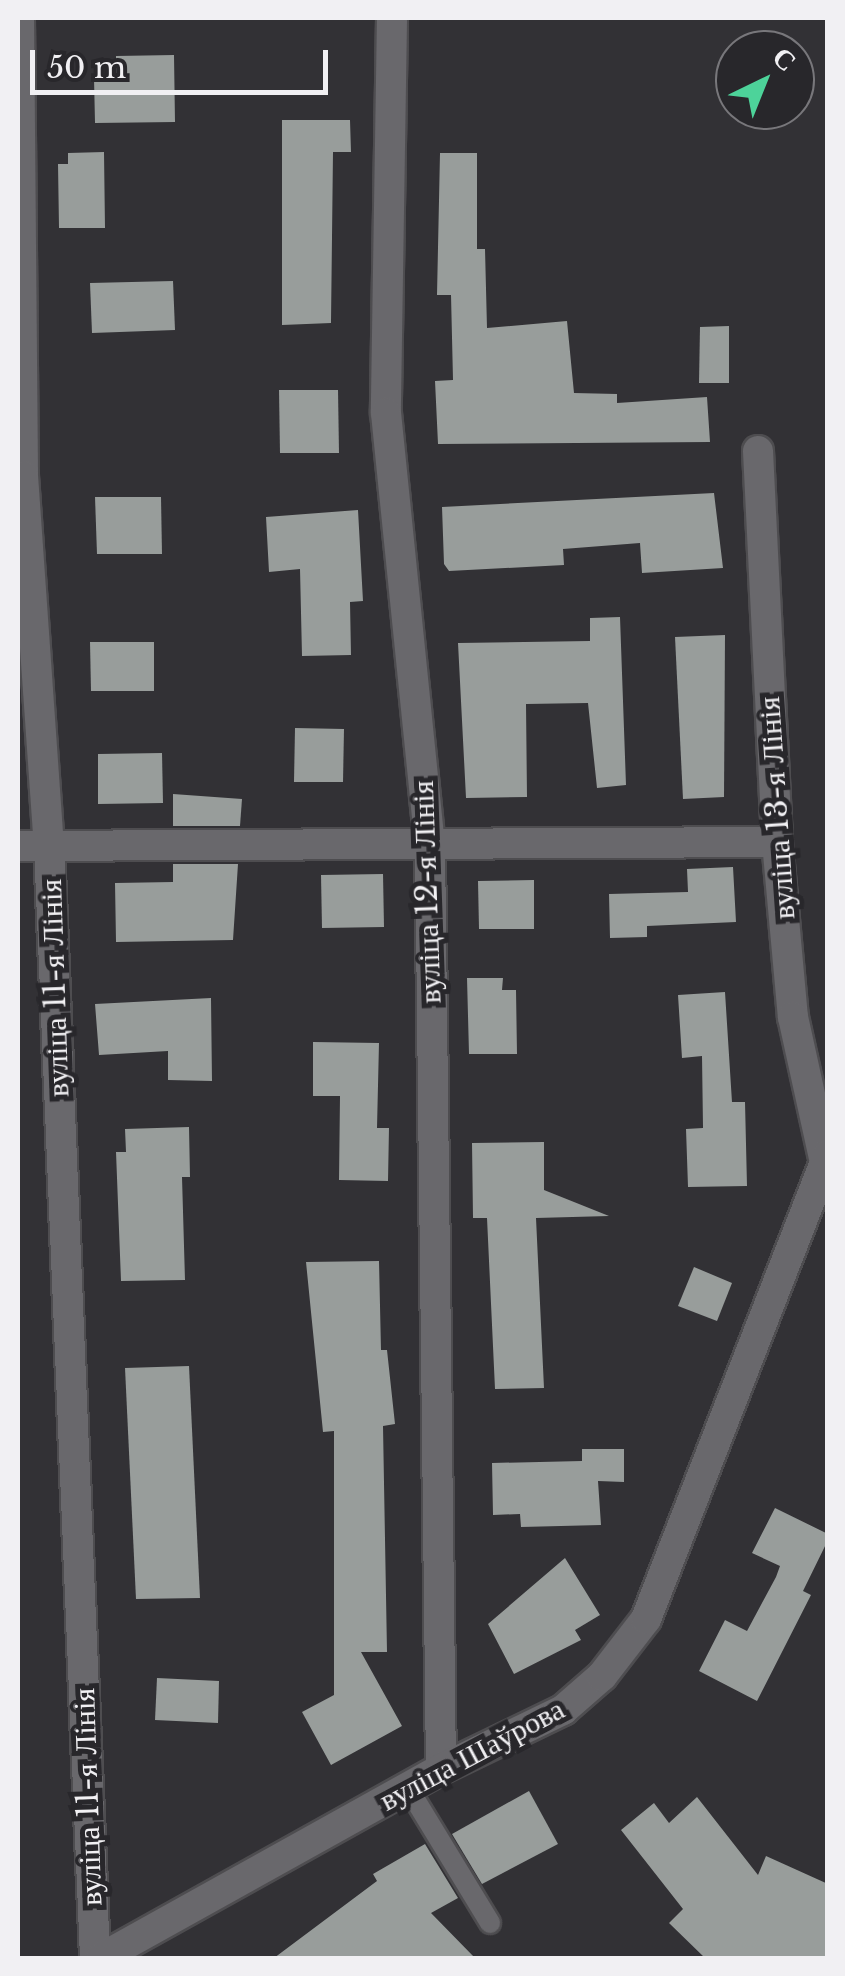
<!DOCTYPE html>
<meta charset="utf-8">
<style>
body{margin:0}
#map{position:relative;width:845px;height:1976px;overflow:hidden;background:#323135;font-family:"Libre Baskerville",serif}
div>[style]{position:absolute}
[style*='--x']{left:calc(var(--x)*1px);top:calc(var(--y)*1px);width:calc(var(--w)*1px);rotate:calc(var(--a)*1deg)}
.building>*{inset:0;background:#989d9b}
.roads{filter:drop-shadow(2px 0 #4e4d50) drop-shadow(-2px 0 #4e4d50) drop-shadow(0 2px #4e4d50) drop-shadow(0 -2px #4e4d50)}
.lane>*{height:20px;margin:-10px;padding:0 10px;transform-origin:10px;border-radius:10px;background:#69686c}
.street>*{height:30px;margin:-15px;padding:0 15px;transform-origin:15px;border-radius:15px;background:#69686c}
span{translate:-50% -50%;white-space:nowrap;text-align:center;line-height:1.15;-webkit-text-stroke:10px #28272b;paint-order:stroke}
.street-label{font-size:30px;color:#f1f0f3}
.frame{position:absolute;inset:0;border:20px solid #f1f0f3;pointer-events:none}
.north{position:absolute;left:715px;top:30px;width:100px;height:100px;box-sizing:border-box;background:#28272b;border:2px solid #78777b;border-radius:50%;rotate:43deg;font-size:28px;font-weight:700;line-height:40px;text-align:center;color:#f1f0f3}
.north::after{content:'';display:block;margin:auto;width:35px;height:45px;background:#4dd39a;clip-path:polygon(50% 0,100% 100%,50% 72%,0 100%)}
.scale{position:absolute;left:30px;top:50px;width:298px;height:45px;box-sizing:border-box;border:5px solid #f1f0f3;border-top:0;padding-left:12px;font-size:30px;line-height:35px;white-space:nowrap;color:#f1f0f3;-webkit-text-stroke:8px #28272b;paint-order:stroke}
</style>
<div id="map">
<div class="building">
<div style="clip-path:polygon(174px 55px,175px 122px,95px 123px,94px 78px,116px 77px,116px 56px)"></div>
<div style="clip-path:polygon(282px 120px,350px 120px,351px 152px,333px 152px,331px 323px,282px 325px)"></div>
<div style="clip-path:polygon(104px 152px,105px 228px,59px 228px,58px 164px,68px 164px,68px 153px)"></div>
<div style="clip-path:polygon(440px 153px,477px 153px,477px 249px,485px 249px,487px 328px,567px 321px,574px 393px,617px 394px,617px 403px,707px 397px,710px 442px,438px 444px,435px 381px,453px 380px,451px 295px,437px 295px)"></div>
<div style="clip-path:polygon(173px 281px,175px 330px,92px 333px,90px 283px)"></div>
<div style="clip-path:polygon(729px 326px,729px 383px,699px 383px,700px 327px)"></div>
<div style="clip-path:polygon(279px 390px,338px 390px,339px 453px,280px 453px)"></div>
<div style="clip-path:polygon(714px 493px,723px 568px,642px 573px,640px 543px,563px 549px,564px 565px,449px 571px,444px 564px,442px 507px)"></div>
<div style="clip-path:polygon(95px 497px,161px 497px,162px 554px,97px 554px)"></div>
<div style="clip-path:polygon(358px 510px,363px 601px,350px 602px,351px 655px,302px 656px,300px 569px,269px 572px,266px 517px)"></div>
<div style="clip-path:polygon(620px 617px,626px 785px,597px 788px,588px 703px,526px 704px,527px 797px,466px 798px,458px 643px,590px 641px,590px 618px)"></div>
<div style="clip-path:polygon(725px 635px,724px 797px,683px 799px,675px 637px)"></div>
<div style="clip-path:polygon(90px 642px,154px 642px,154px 691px,91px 691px)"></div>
<div style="clip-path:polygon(295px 728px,344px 729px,343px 782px,294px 782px)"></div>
<div style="clip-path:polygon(162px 753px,163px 803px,98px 804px,98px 754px)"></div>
<div style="clip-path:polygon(173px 794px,242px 799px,240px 826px,173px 826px)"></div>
<div style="clip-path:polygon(173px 864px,238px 864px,233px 940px,116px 942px,115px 883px,173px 882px)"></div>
<div style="clip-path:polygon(733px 867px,736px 922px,647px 926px,647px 937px,610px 938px,609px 894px,688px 892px,687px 869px)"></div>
<div style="clip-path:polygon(383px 874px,384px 927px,322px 928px,321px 875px)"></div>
<div style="clip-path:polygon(534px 880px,534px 929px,479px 929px,478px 881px)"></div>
<div style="clip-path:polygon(467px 978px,503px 978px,502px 990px,516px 990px,517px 1054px,469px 1054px)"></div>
<div style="clip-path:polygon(725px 992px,732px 1102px,745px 1102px,747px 1186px,688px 1187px,686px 1129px,703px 1128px,702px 1056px,682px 1058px,678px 995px)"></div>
<div style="clip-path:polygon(211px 998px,212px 1081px,168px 1080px,168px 1051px,99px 1055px,95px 1004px)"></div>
<div style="clip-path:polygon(313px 1042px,379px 1043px,377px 1128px,389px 1128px,388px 1181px,339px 1180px,340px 1096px,313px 1096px)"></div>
<div style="clip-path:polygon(189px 1127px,190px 1177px,182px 1177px,185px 1280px,121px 1281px,116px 1152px,126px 1152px,125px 1129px)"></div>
<div style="clip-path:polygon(544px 1142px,544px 1190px,609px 1216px,536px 1218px,544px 1388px,495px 1389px,487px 1218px,473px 1218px,472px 1143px)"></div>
<div style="clip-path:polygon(379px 1261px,381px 1350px,387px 1350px,395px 1424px,383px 1426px,387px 1652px,361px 1652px,402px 1726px,331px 1765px,302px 1712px,334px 1695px,334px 1431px,323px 1432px,306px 1262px)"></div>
<div style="clip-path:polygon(694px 1267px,732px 1283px,717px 1321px,678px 1306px)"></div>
<div style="clip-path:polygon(189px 1366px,200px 1598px,136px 1599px,125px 1368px)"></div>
<div style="clip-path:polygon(582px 1449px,624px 1449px,624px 1482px,598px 1481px,601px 1525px,521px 1527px,520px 1514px,493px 1515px,492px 1463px,582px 1461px)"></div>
<div style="clip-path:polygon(775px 1508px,828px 1534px,828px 1540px,803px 1591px,811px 1595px,757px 1701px,699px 1671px,725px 1620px,747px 1631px,776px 1577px,780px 1566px,752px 1553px)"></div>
<div style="clip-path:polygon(565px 1558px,600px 1615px,575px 1630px,581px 1640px,514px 1674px,488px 1624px)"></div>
<div style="clip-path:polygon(157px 1678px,219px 1681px,218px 1723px,155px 1720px)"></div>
<div style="clip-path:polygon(529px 1791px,558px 1844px,482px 1884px,452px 1834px)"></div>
<div style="clip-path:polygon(697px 1797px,758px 1875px,766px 1856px,828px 1884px,828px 1958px,705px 1958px,669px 1923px,683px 1909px,621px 1830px,654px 1803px,669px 1823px)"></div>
<div style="clip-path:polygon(425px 1844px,458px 1898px,431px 1913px,475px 1958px,274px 1958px,377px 1881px,373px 1874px)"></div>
</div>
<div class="roads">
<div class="lane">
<div style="--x:408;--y:1788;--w:158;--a:58.7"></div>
</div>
<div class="street">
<div style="--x:19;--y:18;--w:458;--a:89.5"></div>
<div style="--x:23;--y:476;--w:371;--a:86"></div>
<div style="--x:49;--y:846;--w:1113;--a:87.63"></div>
<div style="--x:392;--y:18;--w:395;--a:90.9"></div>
<div style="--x:386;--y:413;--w:433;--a:84.2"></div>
<div style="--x:430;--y:844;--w:925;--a:89.32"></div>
<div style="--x:758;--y:451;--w:391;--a:87.2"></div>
<div style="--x:777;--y:842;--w:176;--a:84.8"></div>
<div style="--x:793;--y:1017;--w:148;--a:77.6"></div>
<div style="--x:18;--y:846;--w:759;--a:-0.3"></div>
<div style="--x:101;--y:1958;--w:389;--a:-29.1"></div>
<div style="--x:441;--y:1769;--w:136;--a:-25.8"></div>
<div style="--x:563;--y:1710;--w:52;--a:-41.1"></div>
<div style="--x:602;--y:1676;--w:72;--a:-52.3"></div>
<div style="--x:646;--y:1619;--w:498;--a:-68.6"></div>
</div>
</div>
<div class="street-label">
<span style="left:777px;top:808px;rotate:-94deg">вуліца 13-я Лінія</span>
<span style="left:427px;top:892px;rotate:-92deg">вуліца 12-я Лінія</span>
<span style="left:55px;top:988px;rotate:-92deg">вуліца 11-я Лінія</span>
<span style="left:472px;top:1755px;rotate:-28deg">вуліца Шаўрова</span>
<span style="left:88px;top:1797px;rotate:-92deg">вуліца 11-я Лінія</span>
</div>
<div class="frame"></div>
<div class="north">С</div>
<div class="scale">50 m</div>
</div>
